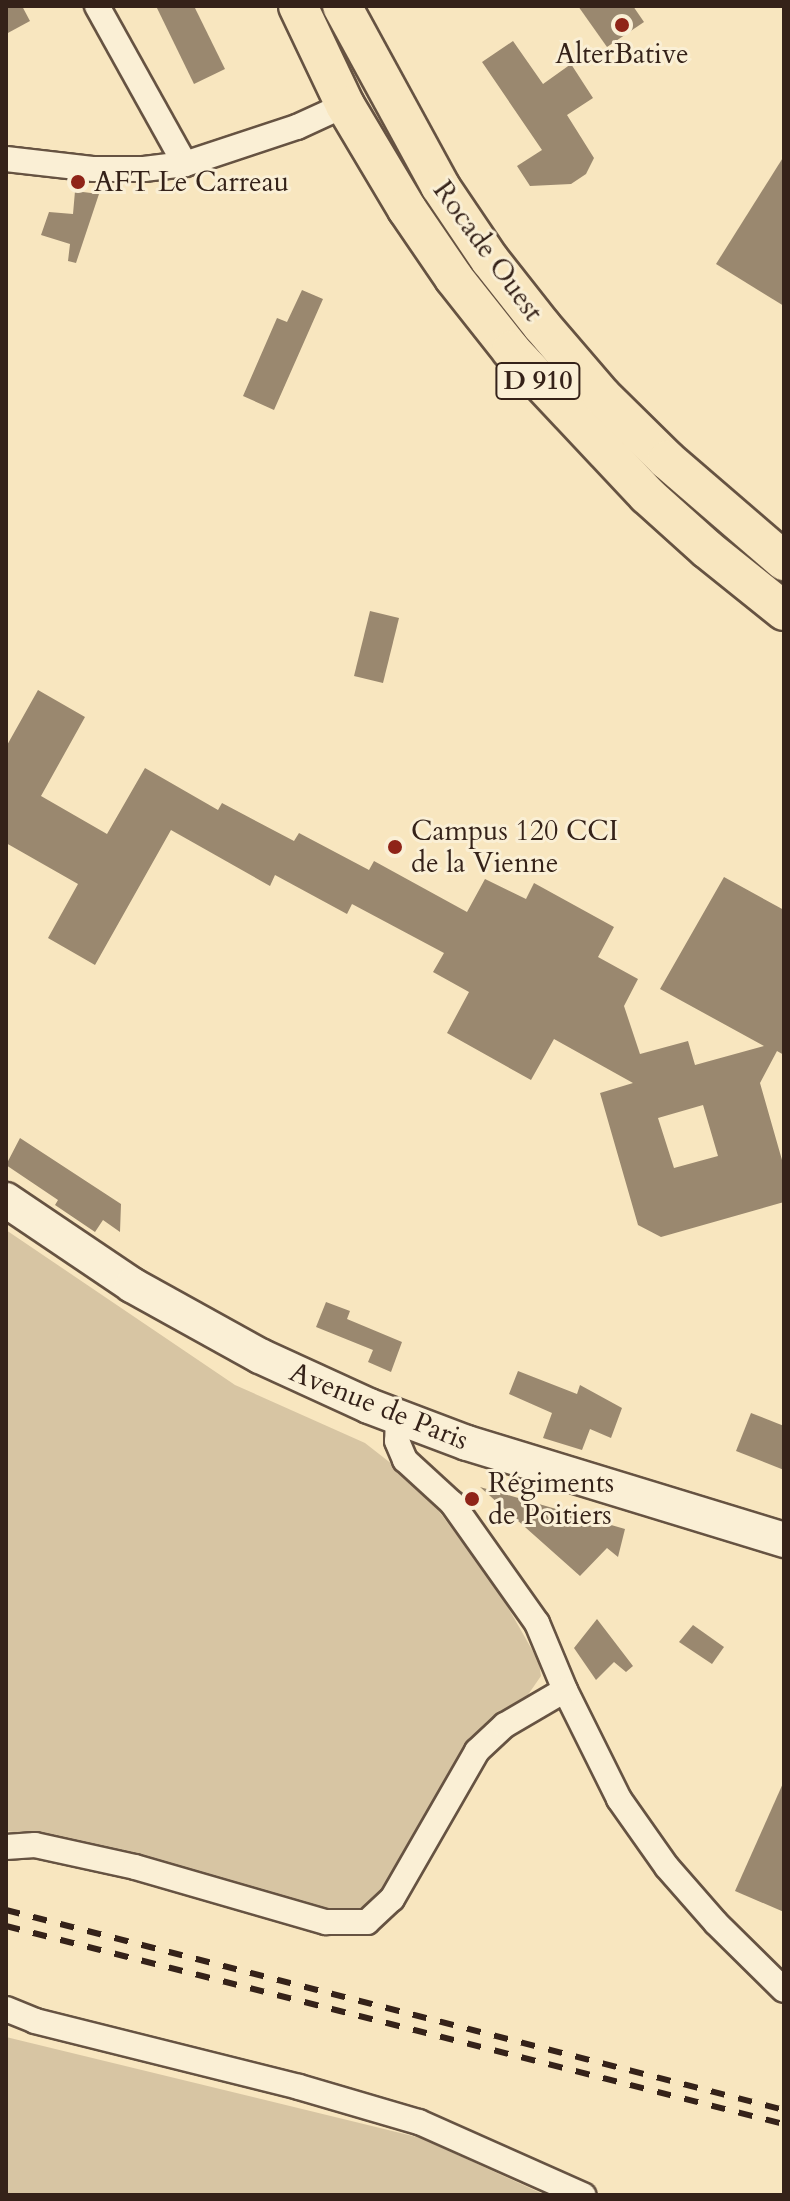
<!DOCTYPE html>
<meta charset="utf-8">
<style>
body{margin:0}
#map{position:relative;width:790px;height:2201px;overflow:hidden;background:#f8e6bf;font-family:Cardo,serif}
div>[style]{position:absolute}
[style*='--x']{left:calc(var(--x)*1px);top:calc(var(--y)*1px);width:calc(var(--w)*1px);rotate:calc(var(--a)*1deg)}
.green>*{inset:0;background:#d7c5a3}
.building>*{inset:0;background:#9a886f}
.roads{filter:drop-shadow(2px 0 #665342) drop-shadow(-2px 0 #665342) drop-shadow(0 2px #665342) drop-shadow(0 -2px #665342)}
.minor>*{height:24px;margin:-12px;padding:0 12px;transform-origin:12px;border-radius:12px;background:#faefd5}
.secondary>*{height:34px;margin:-17px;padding:0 17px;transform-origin:17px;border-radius:17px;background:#faefd5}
.primary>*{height:38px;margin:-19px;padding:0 19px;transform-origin:19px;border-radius:19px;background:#f8e6bf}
.rail>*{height:6px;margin-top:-3px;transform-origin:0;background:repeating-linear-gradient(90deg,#352219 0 14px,transparent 0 28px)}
.dots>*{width:22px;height:22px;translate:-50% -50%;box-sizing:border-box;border:4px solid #faefd5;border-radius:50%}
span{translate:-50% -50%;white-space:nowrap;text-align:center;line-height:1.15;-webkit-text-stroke:6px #faefd5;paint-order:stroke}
.shield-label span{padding:2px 6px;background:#faefd5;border:2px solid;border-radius:6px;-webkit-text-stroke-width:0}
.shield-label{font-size:26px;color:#352219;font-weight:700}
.poi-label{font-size:28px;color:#352219}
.left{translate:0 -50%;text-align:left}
.street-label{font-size:28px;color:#352219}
.frame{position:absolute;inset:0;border:8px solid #352219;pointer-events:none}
</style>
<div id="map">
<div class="green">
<div style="clip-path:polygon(6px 1230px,235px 1385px,365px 1443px,420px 1486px,498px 1590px,539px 1662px,541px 1676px,525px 1699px,382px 1896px,363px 1910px,334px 1915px,56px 1837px,6px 1831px)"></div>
<div style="clip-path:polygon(6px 2037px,421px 2138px,545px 2195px,6px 2195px)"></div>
</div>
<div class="building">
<div style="clip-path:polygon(6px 6px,22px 6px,30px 21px,6px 34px)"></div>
<div style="clip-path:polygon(156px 6px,194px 6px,225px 69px,194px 84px)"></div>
<div style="clip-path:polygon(578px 6px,633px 6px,644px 22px,607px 47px)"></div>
<div style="clip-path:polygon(513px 41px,543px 84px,571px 64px,593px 98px,567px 115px,594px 158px,586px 174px,571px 184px,530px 186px,517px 166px,542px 150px,482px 62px)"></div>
<div style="clip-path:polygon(784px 156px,784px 306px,716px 264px)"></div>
<div style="clip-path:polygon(75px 191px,99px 194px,76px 263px,68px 261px,70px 244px,41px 235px,49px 212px,73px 214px)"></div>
<div style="clip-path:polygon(302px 290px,323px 299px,274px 410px,243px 396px,277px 318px,287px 322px)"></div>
<div style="clip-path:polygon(370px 611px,399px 618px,383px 683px,354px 676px)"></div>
<div style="clip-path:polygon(evenodd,38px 690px,85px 717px,41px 796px,107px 834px,145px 768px,218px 810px,222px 803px,294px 841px,299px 833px,369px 870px,374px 861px,467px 912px,485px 879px,526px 899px,534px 883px,614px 927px,598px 957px,638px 979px,624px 1006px,640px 1054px,688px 1041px,695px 1065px,764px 1046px,660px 989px,724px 877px,784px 910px,784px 1055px,777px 1051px,760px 1083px,784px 1167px,784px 1202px,661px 1237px,638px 1225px,600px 1093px,633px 1083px,554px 1039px,531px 1080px,447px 1033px,469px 992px,433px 972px,444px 953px,352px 904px,347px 914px,275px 875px,270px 886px,171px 830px,95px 965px,48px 938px,78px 884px,6px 843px,6px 747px,38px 690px,703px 1105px,718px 1156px,674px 1168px,658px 1118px,703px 1105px)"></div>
<div style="clip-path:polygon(20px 1138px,121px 1204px,120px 1232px,103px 1220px,95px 1232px,55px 1205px,58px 1200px,6px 1165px)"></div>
<div style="clip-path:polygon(326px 1302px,350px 1311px,347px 1319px,402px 1342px,391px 1372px,368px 1362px,373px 1350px,316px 1327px)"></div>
<div style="clip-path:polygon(518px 1371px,577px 1394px,580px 1385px,622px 1408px,611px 1438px,590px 1429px,582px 1450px,543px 1438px,552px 1413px,509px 1394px)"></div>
<div style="clip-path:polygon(751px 1413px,784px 1426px,784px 1470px,736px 1451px)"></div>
<div style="clip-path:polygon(480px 1487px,625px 1529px,618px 1557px,607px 1548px,580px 1576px)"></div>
<div style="clip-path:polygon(597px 1619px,633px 1666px,626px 1672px,614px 1662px,596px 1680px,574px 1648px)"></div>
<div style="clip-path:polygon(693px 1625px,724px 1647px,712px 1664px,679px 1642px)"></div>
<div style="clip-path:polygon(784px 1781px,784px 1912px,735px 1891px)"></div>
</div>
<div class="roads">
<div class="minor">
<div style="--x:97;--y:6;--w:181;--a:60.9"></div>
<div style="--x:6;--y:159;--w:89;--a:6.5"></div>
<div style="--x:94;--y:169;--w:50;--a:0"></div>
<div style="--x:144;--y:169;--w:41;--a:-7"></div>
<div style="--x:185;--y:164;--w:118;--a:-18.3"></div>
<div style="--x:297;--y:127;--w:53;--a:-24.6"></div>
<div style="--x:398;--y:1417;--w:24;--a:92"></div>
<div style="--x:397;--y:1441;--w:21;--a:67"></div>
<div style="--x:405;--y:1460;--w:64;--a:42.5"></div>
<div style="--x:452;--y:1503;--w:147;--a:54.7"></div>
<div style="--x:537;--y:1623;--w:73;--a:67.3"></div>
<div style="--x:565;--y:1690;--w:122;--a:63.6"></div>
<div style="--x:619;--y:1799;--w:83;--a:54.8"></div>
<div style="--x:667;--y:1867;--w:74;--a:48.8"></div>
<div style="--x:716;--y:1923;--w:95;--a:44.6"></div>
<div style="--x:6;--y:1847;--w:29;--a:-4"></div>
<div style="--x:35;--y:1845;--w:102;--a:12.4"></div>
<div style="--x:135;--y:1867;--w:199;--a:16.1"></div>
<div style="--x:326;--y:1922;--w:41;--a:0"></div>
<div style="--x:367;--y:1922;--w:34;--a:-43"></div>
<div style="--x:392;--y:1899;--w:171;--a:-60.1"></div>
<div style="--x:477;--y:1751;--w:38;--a:-43"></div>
<div style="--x:505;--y:1725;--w:69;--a:-30.3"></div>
<div style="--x:6;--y:2009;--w:31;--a:22"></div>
<div style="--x:35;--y:2021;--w:272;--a:14"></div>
<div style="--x:299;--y:2087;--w:125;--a:16.3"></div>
<div style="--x:419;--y:2122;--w:180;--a:24"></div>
</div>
<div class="secondary">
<div style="--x:6;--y:1200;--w:152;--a:34"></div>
<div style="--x:132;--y:1285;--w:146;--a:29"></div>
<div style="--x:260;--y:1356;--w:120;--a:24.6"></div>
<div style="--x:369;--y:1406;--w:105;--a:20.7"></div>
<div style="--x:467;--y:1443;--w:332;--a:17"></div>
</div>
<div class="primary">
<div style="--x:298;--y:6;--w:110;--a:64.6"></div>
<div style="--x:345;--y:105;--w:121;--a:59.2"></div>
<div style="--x:407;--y:209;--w:83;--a:55.7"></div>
<div style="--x:454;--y:278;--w:92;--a:51.6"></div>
<div style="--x:511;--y:350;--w:199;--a:46.8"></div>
<div style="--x:647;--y:495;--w:81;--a:42"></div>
<div style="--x:707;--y:549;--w:99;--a:38.8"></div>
<div style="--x:342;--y:6;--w:205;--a:61.4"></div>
<div style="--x:440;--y:186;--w:89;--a:56"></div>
<div style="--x:490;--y:260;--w:84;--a:51.8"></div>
<div style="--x:542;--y:326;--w:92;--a:49.4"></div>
<div style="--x:602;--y:396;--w:91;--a:44.6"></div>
<div style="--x:667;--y:460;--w:155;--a:40.8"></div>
</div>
</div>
<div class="rail">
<div style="--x:6;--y:1910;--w:803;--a:14.42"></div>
<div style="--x:6;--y:1926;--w:803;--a:14.28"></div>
</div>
<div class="dots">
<div style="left:622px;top:25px;background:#8f2418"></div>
<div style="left:78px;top:182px;background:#8f2418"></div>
<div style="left:395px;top:847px;background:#8f2418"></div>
<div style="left:472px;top:1499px;background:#8f2418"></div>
</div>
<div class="shield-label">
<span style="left:538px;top:381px">D 910</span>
</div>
<div class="poi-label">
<span style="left:622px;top:54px">AlterBative</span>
<span class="left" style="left:94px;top:182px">AFT Le Carreau</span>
<span class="left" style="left:411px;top:847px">Campus 120 CCI<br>de la Vienne</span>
<span class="left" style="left:488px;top:1499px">Régiments<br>de Poitiers</span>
</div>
<div class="street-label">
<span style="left:488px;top:251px;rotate:54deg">Rocade Ouest</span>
<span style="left:379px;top:1406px;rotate:22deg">Avenue de Paris</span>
</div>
<div class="frame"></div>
</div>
